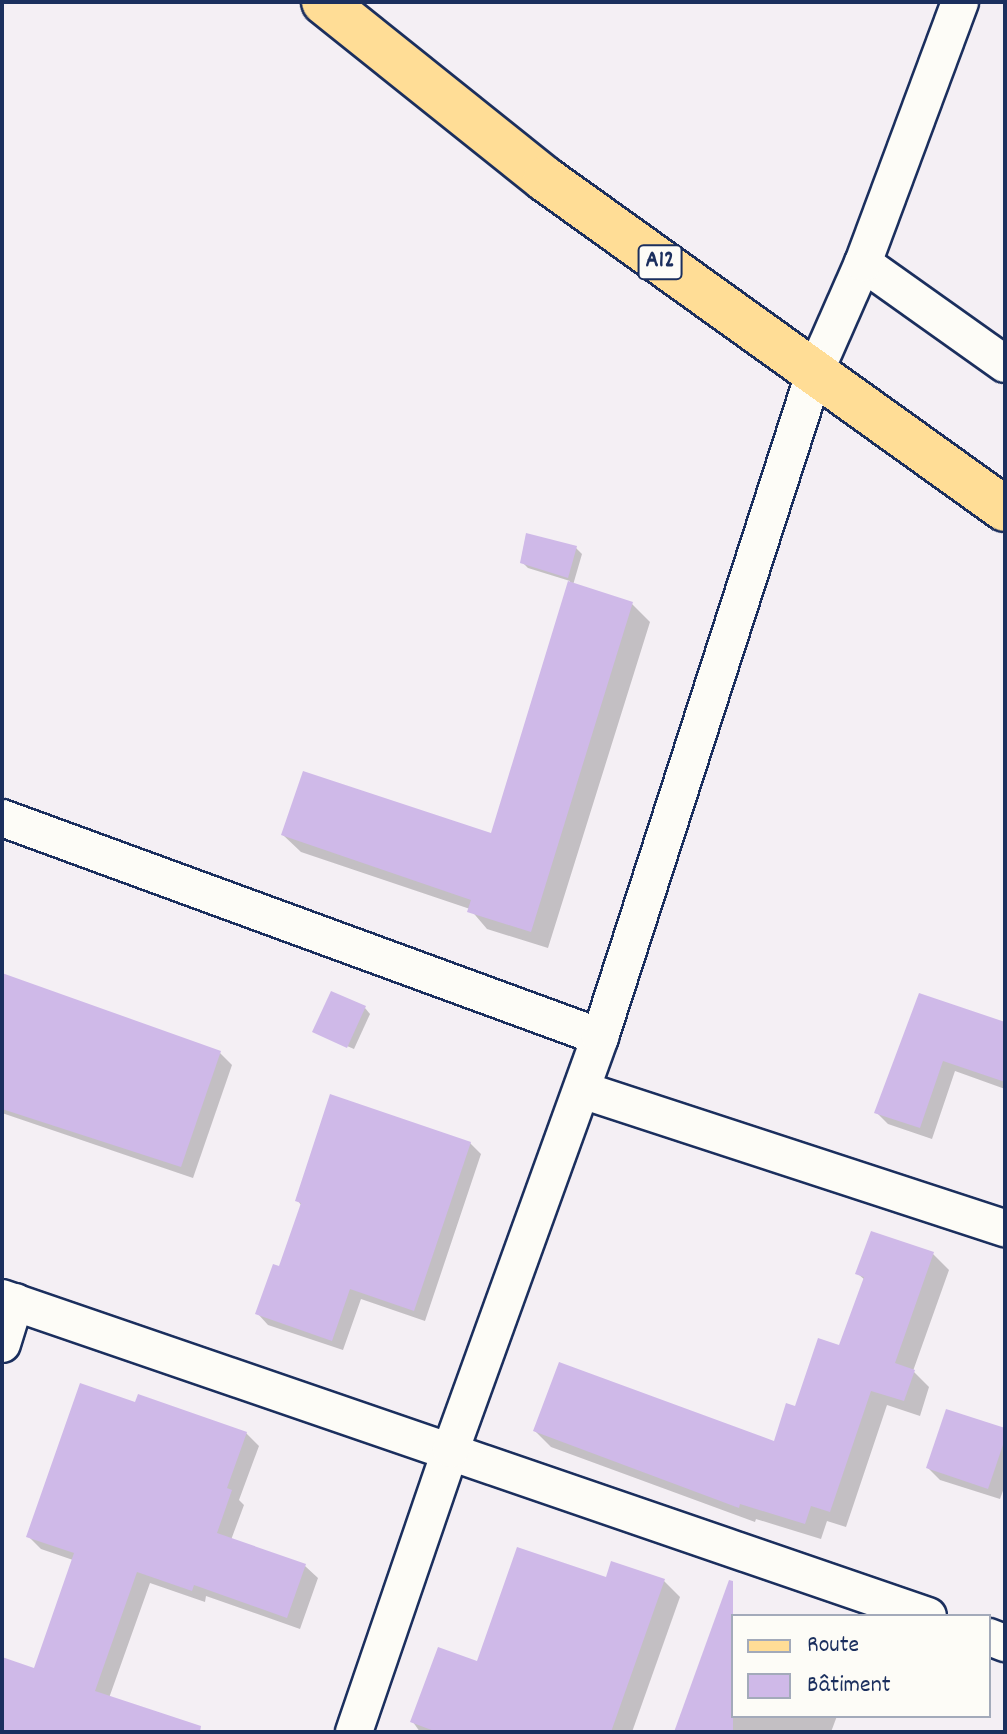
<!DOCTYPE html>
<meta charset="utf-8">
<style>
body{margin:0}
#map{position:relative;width:1007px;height:1734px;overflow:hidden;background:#f4eff4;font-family:Dekko,sans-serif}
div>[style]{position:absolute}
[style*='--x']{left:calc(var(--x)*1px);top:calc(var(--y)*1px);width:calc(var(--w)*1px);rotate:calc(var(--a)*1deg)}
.shadow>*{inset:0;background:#0003}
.building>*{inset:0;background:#cfb9e8}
.roads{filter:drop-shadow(2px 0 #1b2f5e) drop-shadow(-2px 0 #1b2f5e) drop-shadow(0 2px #1b2f5e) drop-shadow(0 -2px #1b2f5e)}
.street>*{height:36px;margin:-18px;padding:0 18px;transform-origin:18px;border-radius:18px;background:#fdfcf7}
.primary>*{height:44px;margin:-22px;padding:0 22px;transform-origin:22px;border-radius:22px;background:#ffdd96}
span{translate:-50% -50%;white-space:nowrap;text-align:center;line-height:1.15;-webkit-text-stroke:6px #fdfcf7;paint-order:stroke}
.shield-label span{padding:2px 6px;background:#fdfcf7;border:2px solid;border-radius:6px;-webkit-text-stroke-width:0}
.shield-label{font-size:24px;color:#1b2f5e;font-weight:700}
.frame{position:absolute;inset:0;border:4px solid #1b2f5e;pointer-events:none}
.legend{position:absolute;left:731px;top:1614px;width:260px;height:104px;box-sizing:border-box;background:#fdfcf7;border:2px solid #a3aaba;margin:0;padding:10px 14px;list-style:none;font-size:24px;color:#1b2f5e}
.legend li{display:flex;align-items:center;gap:16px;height:40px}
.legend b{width:40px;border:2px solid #a3aaba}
</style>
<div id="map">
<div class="shadow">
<div style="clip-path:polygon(576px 548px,582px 554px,573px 585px,632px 604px,650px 622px,548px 948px,487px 929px,470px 909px,301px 852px,283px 835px,493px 836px,570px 581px,528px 568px,522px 562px)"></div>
<div style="clip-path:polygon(2px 975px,220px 1053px,232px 1065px,193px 1178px,2px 1113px)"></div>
<div style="clip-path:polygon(920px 995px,1005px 1025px,1005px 1089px,955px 1071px,932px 1139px,888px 1124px,876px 1112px)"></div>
<div style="clip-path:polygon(365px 1008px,370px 1014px,354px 1049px,314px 1032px)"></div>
<div style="clip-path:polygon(470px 1143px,481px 1154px,425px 1321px,361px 1299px,343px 1350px,268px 1325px,258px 1314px,280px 1269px,302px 1206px,297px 1200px)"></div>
<div style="clip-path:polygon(933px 1254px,949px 1270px,913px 1371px,929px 1387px,920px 1416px,887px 1405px,846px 1527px,827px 1521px,821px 1539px,756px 1519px,755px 1522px,551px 1447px,535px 1431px,775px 1443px,840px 1347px,865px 1280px,858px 1274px)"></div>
<div style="clip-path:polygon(136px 1404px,246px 1433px,259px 1446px,239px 1500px,244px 1505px,231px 1540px,305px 1566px,318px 1578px,300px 1629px,206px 1596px,205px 1602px,150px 1583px,109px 1698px,161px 1732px,2px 1732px,2px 1659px,35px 1671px,73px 1560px,41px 1549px,28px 1536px)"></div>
<div style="clip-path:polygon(1005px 1430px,1005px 1485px,1000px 1499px,940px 1480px,928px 1468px)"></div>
<div style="clip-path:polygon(607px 1580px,664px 1581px,680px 1597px,632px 1732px,420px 1732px,413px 1722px)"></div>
<div style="clip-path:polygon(733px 1629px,733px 1716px,837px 1716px,831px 1732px,677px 1732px)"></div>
</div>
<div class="building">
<div style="clip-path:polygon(526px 533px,577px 546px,568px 578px,520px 563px)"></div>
<div style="clip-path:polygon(568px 581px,633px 602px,531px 932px,467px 912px,471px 900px,281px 835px,303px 771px,491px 833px)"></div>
<div style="clip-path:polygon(2px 973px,221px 1051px,181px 1167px,2px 1109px)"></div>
<div style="clip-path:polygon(331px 991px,366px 1006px,347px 1048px,312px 1032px)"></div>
<div style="clip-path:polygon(919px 993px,1005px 1022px,1005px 1082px,943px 1061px,920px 1128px,874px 1113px)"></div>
<div style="clip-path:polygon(330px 1094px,471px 1142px,414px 1311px,350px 1289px,332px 1341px,255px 1314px,273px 1264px,279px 1266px,301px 1203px,295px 1201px)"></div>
<div style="clip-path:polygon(871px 1231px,934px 1252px,895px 1363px,915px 1370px,904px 1401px,871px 1391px,830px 1512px,811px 1506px,805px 1524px,740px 1504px,739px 1508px,533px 1431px,559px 1362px,774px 1441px,786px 1403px,795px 1406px,818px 1338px,839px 1345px,864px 1277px,855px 1274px)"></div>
<div style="clip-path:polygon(80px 1383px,135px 1402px,138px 1394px,247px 1432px,227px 1488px,232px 1490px,217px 1533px,306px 1564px,287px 1618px,194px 1585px,192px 1591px,137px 1572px,95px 1691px,201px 1726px,200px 1732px,2px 1732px,2px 1657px,34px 1668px,74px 1553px,26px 1537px)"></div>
<div style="clip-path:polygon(946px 1409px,1005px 1428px,1005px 1439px,988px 1489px,926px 1468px)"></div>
<div style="clip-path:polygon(517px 1547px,606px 1577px,611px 1561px,665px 1579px,611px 1732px,437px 1732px,410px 1722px,438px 1647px,477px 1661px)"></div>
<div style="clip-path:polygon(729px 1580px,733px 1581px,733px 1732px,674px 1732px)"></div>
</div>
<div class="roads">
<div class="street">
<div style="--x:863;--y:263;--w:174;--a:35.4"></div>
<div style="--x:2;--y:818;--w:637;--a:20.11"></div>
<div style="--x:582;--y:1090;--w:445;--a:18.1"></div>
<div style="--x:2;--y:1298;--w:979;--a:18.95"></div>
<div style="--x:2;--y:1344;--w:44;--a:-72.8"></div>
<div style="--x:989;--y:1637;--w:17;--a:21"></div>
<div style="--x:354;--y:1732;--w:299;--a:-71.1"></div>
<div style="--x:451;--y:1449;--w:438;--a:-70.1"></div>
<div style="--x:600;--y:1037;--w:697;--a:-72.11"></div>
<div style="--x:814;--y:374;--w:121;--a:-66.2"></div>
<div style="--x:863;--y:263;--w:278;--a:-69.6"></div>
</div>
<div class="primary">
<div style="--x:324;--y:2;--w:283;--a:38.7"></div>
<div style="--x:545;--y:179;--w:566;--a:35.66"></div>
</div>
</div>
<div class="shield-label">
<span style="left:660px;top:262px">A12</span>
</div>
<div class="frame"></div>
<ul class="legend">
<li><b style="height:10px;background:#ffdd96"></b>Route</li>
<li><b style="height:22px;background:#cfb9e8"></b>Bâtiment</li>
</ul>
</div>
